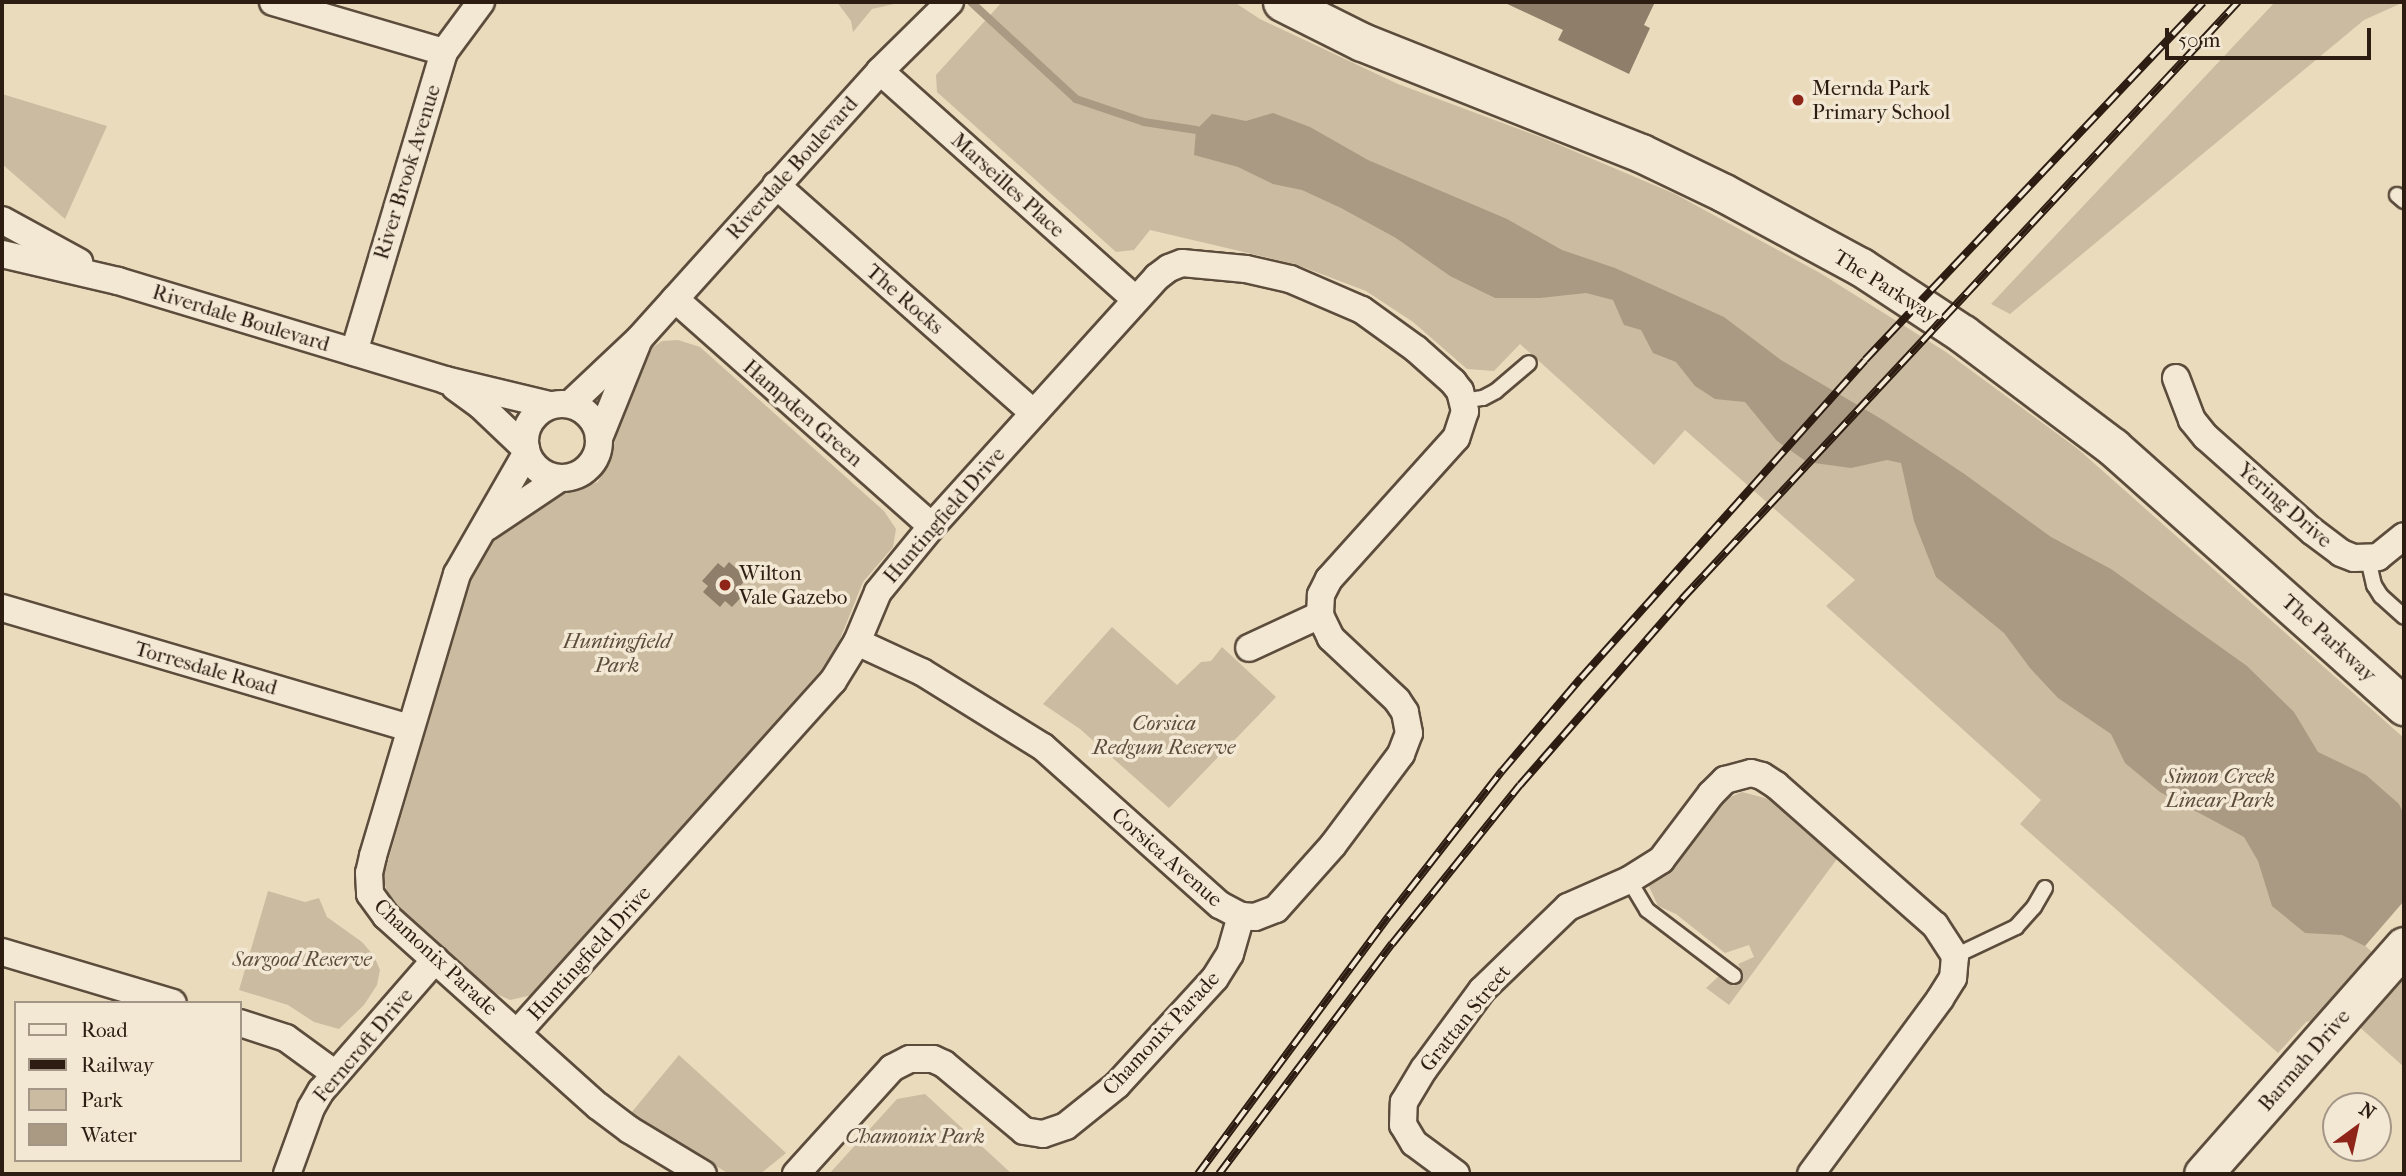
<!DOCTYPE html>
<style>
body{margin:0}
#map{position:relative;width:2406px;height:1176px;overflow:hidden;background:#ebdbbd;font-family:"IM FELL French Canon",serif}
div>[style]{position:absolute}
[style*='--x']{left:calc(var(--x)*1px);top:calc(var(--y)*1px);width:calc(var(--w)*1px);rotate:calc(var(--a)*1deg)}
.green>*{inset:0;background:#cbbba0}
.water>*{inset:0;background:#aa9a83}
.pier>*{inset:0;background:#ebdbbd}
.stream>*{height:8px;margin:-4px;padding:0 4px;transform-origin:4px;border-radius:4px;background:#aa9a83}
.building>*{inset:0;background:#8f7f6a}
.roads{filter:drop-shadow(2px 0 #5c4c3c) drop-shadow(-2px 0 #5c4c3c) drop-shadow(0 2px #5c4c3c) drop-shadow(0 -2px #5c4c3c)}
.lane>*{height:14px;margin:-7px;padding:0 7px;transform-origin:7px;border-radius:7px;background:#f2e8d4}
.street>*{height:26px;margin:-13px;padding:0 13px;transform-origin:13px;border-radius:13px;background:#f2e8d4}
.street>.ring{margin:-13px;padding:0;box-sizing:content-box;background:none;border:26px solid #f2e8d4;border-radius:50%}
.secondary>*{height:37px;margin:-18.5px;padding:0 18.5px;transform-origin:18.5px;border-radius:18.5px;background:#f2e8d4}
.rail>*{height:8px;margin-top:-4px;transform-origin:0;background:repeating-linear-gradient(90deg,#f2e8d4 0 16px,#2c1c11 0 32px);box-sizing:border-box;border-block:2px solid #2c1c11}
.dots>*{width:19px;height:19px;translate:-50% -50%;box-sizing:border-box;border:4px solid #f2e8d4;border-radius:50%}
span{translate:-50% -50%;white-space:nowrap;text-align:center;line-height:1.15;-webkit-text-stroke:7px #f2e8d4;paint-order:stroke}
.poi-label{font-size:21px;color:#2c1c11}
.left{translate:0 -50%;text-align:left}
.street-label{font-size:21px;color:#2c1c11}
.park-label{font-size:21px;color:#5c4c3c;font-style:italic}
.frame{position:absolute;inset:0;border:4px solid #2c1c11;pointer-events:none}
.legend{position:absolute;left:14px;top:1001px;width:228px;height:161px;box-sizing:border-box;background:#f2e8d4;border:2px solid #a39686;margin:0;padding:9px 12px;list-style:none;font-size:21px;color:#2c1c11}
.legend li{display:flex;align-items:center;gap:14px;height:35px}
.legend b{width:35px;border:2px solid #a39686}
.north{position:absolute;left:2322px;top:1092px;width:70px;height:70px;box-sizing:border-box;background:#f2e8d4;border:2px solid #a39686;border-radius:50%;rotate:33deg;font-size:19px;font-weight:700;line-height:28px;text-align:center;color:#2c1c11}
.north::after{content:'';display:block;margin:auto;width:24px;height:32px;background:#8f2418;clip-path:polygon(50% 0,100% 100%,50% 72%,0 100%)}
.scale{position:absolute;left:2165px;top:28px;width:206px;height:32px;box-sizing:border-box;border:4px solid #2c1c11;border-top:0;padding-left:9px;font-size:21px;line-height:24px;white-space:nowrap;color:#2c1c11;-webkit-text-stroke:5px #f2e8d4;paint-order:stroke}
</style>
<div id="map">
<div class="green">
<div style="clip-path:polygon(837px 2px,903px 2px,872px 9px,853px 32px,851px 21px)"></div>
<div style="clip-path:polygon(1002px 2px,1234px 2px,1260px 19px,1398px 84px,1543px 138px,1675px 194px,1820px 273px,1946px 352px,2078px 449px,2404px 738px,2404px 901px,2366px 946px,2376px 955px,2320px 1019px,2306px 1022px,2278px 1053px,2020px 824px,2041px 800px,1826px 606px,1855px 580px,1685px 430px,1654px 465px,1520px 344px,1494px 371px,1467px 369px,1413px 322px,1366px 291px,1295px 264px,1150px 230px,1134px 250px,1116px 252px,937px 92px,936px 75px)"></div>
<div style="clip-path:polygon(2275px 2px,2404px 2px,2364px 20px,2010px 314px,1991px 304px)"></div>
<div style="clip-path:polygon(2px 94px,107px 126px,65px 219px,2px 164px)"></div>
<div style="clip-path:polygon(678px 340px,700px 347px,884px 511px,896px 529px,893px 547px,863px 582px,836px 649px,821px 670px,539px 988px,532px 995px,510px 1000px,488px 990px,389px 898px,383px 878px,473px 571px,491px 543px,515px 518px,549px 499px,598px 482px,610px 457px,634px 379px,646px 352px,662px 341px)"></div>
<div style="clip-path:polygon(1112px 627px,1177px 685px,1201px 662px,1211px 661px,1222px 647px,1276px 697px,1169px 808px,1080px 729px,1043px 704px)"></div>
<div style="clip-path:polygon(1742px 792px,1769px 799px,1837px 859px,1729px 1005px,1706px 988px,1719px 976px,1734px 986px,1743px 973px,1738px 964px,1754px 957px,1749px 945px,1725px 953px,1676px 914px,1658px 906px,1647px 882px,1723px 800px)"></div>
<div style="clip-path:polygon(268px 891px,305px 902px,319px 898px,327px 917px,362px 942px,374px 956px,380px 970px,377px 985px,364px 1005px,339px 1029px,314px 1022px,288px 1005px,239px 990px)"></div>
<div style="clip-path:polygon(2399px 975px,2404px 980px,2404px 1067px,2355px 1023px)"></div>
<div style="clip-path:polygon(679px 1055px,786px 1153px,760px 1174px,729px 1174px,631px 1113px)"></div>
<div style="clip-path:polygon(925px 1094px,1012px 1174px,829px 1174px,897px 1099px)"></div>
</div>
<div class="water">
<div style="clip-path:polygon(1273px 113px,1310px 127px,1368px 160px,1507px 219px,1562px 250px,1615px 268px,1724px 317px,1781px 360px,1883px 420px,1963px 473px,2051px 537px,2111px 569px,2247px 666px,2294px 712px,2318px 752px,2366px 775px,2399px 804px,2404px 815px,2404px 980px,2365px 946px,2342px 935px,2305px 933px,2272px 906px,2258px 861px,2244px 837px,2160px 792px,2125px 763px,2111px 734px,2058px 698px,2030px 668px,2004px 633px,1936px 577px,1914px 521px,1901px 463px,1887px 460px,1851px 468px,1807px 462px,1777px 441px,1745px 402px,1715px 399px,1695px 386px,1676px 362px,1653px 353px,1641px 330px,1624px 325px,1613px 300px,1586px 293px,1540px 298px,1495px 298px,1450px 276px,1396px 238px,1341px 208px,1302px 190px,1273px 184px,1238px 167px,1194px 155px,1196px 130px,1212px 114px,1246px 121px)"></div>
</div>
<div class="pier">
<div style="clip-path:polygon(2404px 901px,2404px 980px,2365px 946px)"></div>
</div>
<div class="stream">
<div style="--x:971;--y:2;--w:143;--a:42.7"></div>
<div style="--x:1076;--y:99;--w:72;--a:18.7"></div>
<div style="--x:1144;--y:122;--w:53;--a:8.7"></div>
</div>
<div class="building">
<div style="clip-path:polygon(1503px 2px,1655px 2px,1644px 25px,1650px 28px,1629px 74px,1558px 40px,1563px 30px)"></div>
<div style="clip-path:polygon(729px 562px,747px 578px,741px 585px,748px 590px,732px 607px,725px 601px,720px 607px,703px 592px,708px 586px,702px 581px,718px 563px,724px 568px)"></div>
</div>
<div class="roads">
<div class="lane">
<div style="--x:2397;--y:195;--w:9;--a:41"></div>
<div style="--x:1463;--y:401;--w:20;--a:-9"></div>
<div style="--x:1483;--y:398;--w:15;--a:-28"></div>
<div style="--x:1496;--y:391;--w:43;--a:-40.3"></div>
<div style="--x:2368;--y:559;--w:27;--a:77"></div>
<div style="--x:2374;--y:585;--w:13;--a:58"></div>
<div style="--x:2381;--y:596;--w:31;--a:42"></div>
<div style="--x:1629;--y:880;--w:35;--a:59"></div>
<div style="--x:1647;--y:910;--w:109;--a:37.2"></div>
<div style="--x:1955;--y:956;--w:68;--a:-25.4"></div>
<div style="--x:2016;--y:927;--w:27;--a:-48"></div>
<div style="--x:2034;--y:907;--w:22;--a:-60"></div>
</div>
<div class="street">
<div style="--x:273;--y:2;--w:178;--a:16.3"></div>
<div style="--x:880;--y:71;--w:343;--a:41.8"></div>
<div style="--x:776;--y:185;--w:344;--a:41.5"></div>
<div style="--x:2;--y:220;--w:88;--a:28.6"></div>
<div style="--x:2;--y:254;--w:119;--a:13.1"></div>
<div style="--x:118;--y:281;--w:342;--a:16.8"></div>
<div style="--x:445;--y:380;--w:107;--a:13.5"></div>
<div style="--x:675;--y:299;--w:343;--a:41.5"></div>
<div style="--x:354;--y:352;--w:313;--a:-73.3"></div>
<div style="--x:444;--y:52;--w:62;--a:-53.5"></div>
<div style="--x:2176;--y:378;--w:45;--a:69.1"></div>
<div style="--x:2192;--y:420;--w:22;--a:51"></div>
<div style="--x:2206;--y:437;--w:142;--a:41.6"></div>
<div style="--x:2312;--y:531;--w:36;--a:37"></div>
<div style="--x:2341;--y:553;--w:14;--a:21"></div>
<div style="--x:2354;--y:558;--w:24;--a:-2"></div>
<div style="--x:2378;--y:557;--w:33;--a:-39"></div>
<div style="--x:455;--y:387;--w:31;--a:36"></div>
<div style="--x:480;--y:405;--w:64;--a:43.7"></div>
<div class="ring" style="left:525px;top:404px;width:48px;height:48px"></div>
<div style="--x:570;--y:404;--w:95;--a:-43.3"></div>
<div style="--x:639;--y:339;--w:360;--a:-48"></div>
<div style="--x:880;--y:71;--w:98;--a:-44.6"></div>
<div style="--x:599;--y:438;--w:101;--a:-68"></div>
<div style="--x:526;--y:454;--w:138;--a:119.9"></div>
<div style="--x:457;--y:574;--w:294;--a:106.6"></div>
<div style="--x:373;--y:856;--w:17;--a:103"></div>
<div style="--x:369;--y:873;--w:21;--a:87"></div>
<div style="--x:370;--y:894;--w:27;--a:54"></div>
<div style="--x:386;--y:916;--w:285;--a:41.9"></div>
<div style="--x:598;--y:1106;--w:40;--a:37"></div>
<div style="--x:630;--y:1130;--w:85;--a:31.1"></div>
<div style="--x:487;--y:527;--w:88;--a:-33.9"></div>
<div style="--x:2;--y:608;--w:425;--a:16.4"></div>
<div style="--x:857;--y:642;--w:72;--a:24.8"></div>
<div style="--x:922;--y:672;--w:142;--a:31.8"></div>
<div style="--x:1043;--y:747;--w:237;--a:41.8"></div>
<div style="--x:1220;--y:905;--w:24;--a:28"></div>
<div style="--x:1241;--y:916;--w:14;--a:4"></div>
<div style="--x:1255;--y:917;--w:22;--a:-21"></div>
<div style="--x:1276;--y:909;--w:86;--a:-48.3"></div>
<div style="--x:1333;--y:845;--w:114;--a:-53.2"></div>
<div style="--x:1401;--y:754;--w:22;--a:-69"></div>
<div style="--x:1409;--y:733;--w:21;--a:-101"></div>
<div style="--x:1405;--y:712;--w:14;--a:-124"></div>
<div style="--x:1397;--y:700;--w:91;--a:-136.8"></div>
<div style="--x:1331;--y:638;--w:25;--a:-116"></div>
<div style="--x:2;--y:952;--w:178;--a:16.6"></div>
<div style="--x:240;--y:1023;--w:48;--a:18.1"></div>
<div style="--x:286;--y:1038;--w:59;--a:36.1"></div>
<div style="--x:517;--y:1033;--w:473;--a:-48.1"></div>
<div style="--x:833;--y:681;--w:46;--a:-58.4"></div>
<div style="--x:857;--y:642;--w:54;--a:-67.2"></div>
<div style="--x:878;--y:592;--w:85;--a:-50.7"></div>
<div style="--x:932;--y:526;--w:336;--a:-47.9"></div>
<div style="--x:1157;--y:277;--w:15;--a:-37"></div>
<div style="--x:1169;--y:268;--w:14;--a:-21"></div>
<div style="--x:1182;--y:263;--w:64;--a:5.4"></div>
<div style="--x:1246;--y:269;--w:45;--a:12.8"></div>
<div style="--x:1290;--y:279;--w:78;--a:23.3"></div>
<div style="--x:1362;--y:310;--w:67;--a:35.8"></div>
<div style="--x:1416;--y:349;--w:50;--a:41.7"></div>
<div style="--x:1453;--y:382;--w:11;--a:52"></div>
<div style="--x:1460;--y:391;--w:21;--a:76"></div>
<div style="--x:1465;--y:411;--w:28;--a:108"></div>
<div style="--x:1456;--y:438;--w:190;--a:132"></div>
<div style="--x:1329;--y:579;--w:18;--a:117"></div>
<div style="--x:1321;--y:595;--w:20;--a:93"></div>
<div style="--x:1320;--y:615;--w:78;--a:155.1"></div>
<div style="--x:287;--y:1174;--w:70;--a:-70"></div>
<div style="--x:311;--y:1108;--w:20;--a:-60"></div>
<div style="--x:321;--y:1091;--w:174;--a:-49"></div>
<div style="--x:796;--y:1174;--w:143;--a:-47.8"></div>
<div style="--x:892;--y:1068;--w:20;--a:-27"></div>
<div style="--x:910;--y:1059;--w:23;--a:0"></div>
<div style="--x:933;--y:1059;--w:12;--a:24"></div>
<div style="--x:944;--y:1064;--w:104;--a:39.9"></div>
<div style="--x:1024;--y:1131;--w:19;--a:9"></div>
<div style="--x:1043;--y:1134;--w:24;--a:-19"></div>
<div style="--x:1066;--y:1126;--w:65;--a:-38.8"></div>
<div style="--x:1117;--y:1085;--w:145;--a:-47.5"></div>
<div style="--x:1215;--y:978;--w:28;--a:-58"></div>
<div style="--x:1230;--y:954;--w:40;--a:-74"></div>
<div style="--x:1456;--y:1174;--w:52;--a:-143.6"></div>
<div style="--x:1414;--y:1143;--w:21;--a:-121"></div>
<div style="--x:1403;--y:1125;--w:23;--a:-88"></div>
<div style="--x:1404;--y:1102;--w:39;--a:-59"></div>
<div style="--x:1424;--y:1069;--w:98;--a:-53.7"></div>
<div style="--x:1482;--y:990;--w:120;--a:-44"></div>
<div style="--x:1568;--y:907;--w:67;--a:-23.9"></div>
<div style="--x:1629;--y:880;--w:38;--a:-32"></div>
<div style="--x:1661;--y:860;--w:83;--a:-52.9"></div>
<div style="--x:1711;--y:794;--w:20;--a:-45"></div>
<div style="--x:1725;--y:780;--w:27;--a:-15"></div>
<div style="--x:1751;--y:773;--w:11;--a:15"></div>
<div style="--x:1762;--y:776;--w:17;--a:33"></div>
<div style="--x:1776;--y:785;--w:212;--a:41.4"></div>
<div style="--x:1935;--y:925;--w:37;--a:57"></div>
<div style="--x:1955;--y:956;--w:22;--a:95"></div>
<div style="--x:1953;--y:978;--w:25;--a:122"></div>
<div style="--x:1940;--y:999;--w:217;--a:126.4"></div>
</div>
<div class="secondary">
<div style="--x:1282;--y:2;--w:89;--a:26.6"></div>
<div style="--x:1362;--y:42;--w:300;--a:21.7"></div>
<div style="--x:1641;--y:153;--w:92;--a:25.7"></div>
<div style="--x:1724;--y:193;--w:156;--a:28.4"></div>
<div style="--x:1861;--y:267;--w:122;--a:33.3"></div>
<div style="--x:1963;--y:334;--w:188;--a:37"></div>
<div style="--x:2113;--y:447;--w:390;--a:41.7"></div>
<div style="--x:2203;--y:1174;--w:304;--a:-48.6"></div>
</div>
</div>
<div class="rail">
<div style="--x:1198;--y:1174;--w:321;--a:-53.5"></div>
<div style="--x:1389;--y:916;--w:184;--a:-52.1"></div>
<div style="--x:1502;--y:771;--w:122;--a:-49.7"></div>
<div style="--x:1581;--y:678;--w:426;--a:-48.2"></div>
<div style="--x:1865;--y:360;--w:492;--a:-46.6"></div>
<div style="--x:1219;--y:1174;--w:288;--a:-53.1"></div>
<div style="--x:1392;--y:944;--w:204;--a:-51.2"></div>
<div style="--x:1520;--y:785;--w:247;--a:-48.9"></div>
<div style="--x:1682;--y:599;--w:816;--a:-47.04"></div>
</div>
<div class="dots">
<div style="left:1798px;top:100px;background:#8f2418"></div>
<div style="left:725px;top:585px;background:#8f2418"></div>
</div>
<div class="poi-label">
<span class="left" style="left:1812px;top:100px">Mernda Park<br>Primary School</span>
<span class="left" style="left:739px;top:585px">Wilton<br>Vale Gazebo</span>
</div>
<div class="street-label">
<span style="left:792px;top:168px;rotate:-48deg">Riverdale Boulevard</span>
<span style="left:407px;top:172px;rotate:-73deg">River Brook Avenue</span>
<span style="left:1008px;top:185px;rotate:42deg">Marseilles Place</span>
<span style="left:1886px;top:286px;rotate:32deg">The Parkway</span>
<span style="left:905px;top:299px;rotate:41deg">The Rocks</span>
<span style="left:241px;top:318px;rotate:17deg">Riverdale Boulevard</span>
<span style="left:803px;top:413px;rotate:41deg">Hampden Green</span>
<span style="left:2285px;top:505px;rotate:41deg">Yering Drive</span>
<span style="left:944px;top:515px;rotate:-49deg">Huntingfield Drive</span>
<span style="left:2329px;top:638px;rotate:42deg">The Parkway</span>
<span style="left:206px;top:668px;rotate:16deg">Torresdale Road</span>
<span style="left:1167px;top:857px;rotate:41deg">Corsica Avenue</span>
<span style="left:589px;top:953px;rotate:-48deg">Huntingfield Drive</span>
<span style="left:436px;top:957px;rotate:43deg">Chamonix Parade</span>
<span style="left:1465px;top:1018px;rotate:-51deg">Grattan Street</span>
<span style="left:1161px;top:1033px;rotate:-47deg">Chamonix Parade</span>
<span style="left:363px;top:1045px;rotate:-50deg">Ferncroft Drive</span>
<span style="left:2304px;top:1060px;rotate:-49deg">Barmah Drive</span>
</div>
<div class="park-label">
<span style="left:617px;top:653px">Huntingfield<br>Park</span>
<span style="left:1164px;top:735px">Corsica<br>Redgum Reserve</span>
<span style="left:2220px;top:788px">Simon Creek<br>Linear Park</span>
<span style="left:302px;top:959px">Sargood Reserve</span>
<span style="left:915px;top:1136px">Chamonix Park</span>
</div>
<div class="frame"></div>
<ul class="legend">
<li><b style="height:9px;background:#f2e8d4"></b>Road</li>
<li><b style="height:9px;background:#2c1c11"></b>Railway</li>
<li><b style="height:19px;background:#cbbba0"></b>Park</li>
<li><b style="height:19px;background:#aa9a83"></b>Water</li>
</ul>
<div class="north">N</div>
<div class="scale">50 m</div>
</div>
